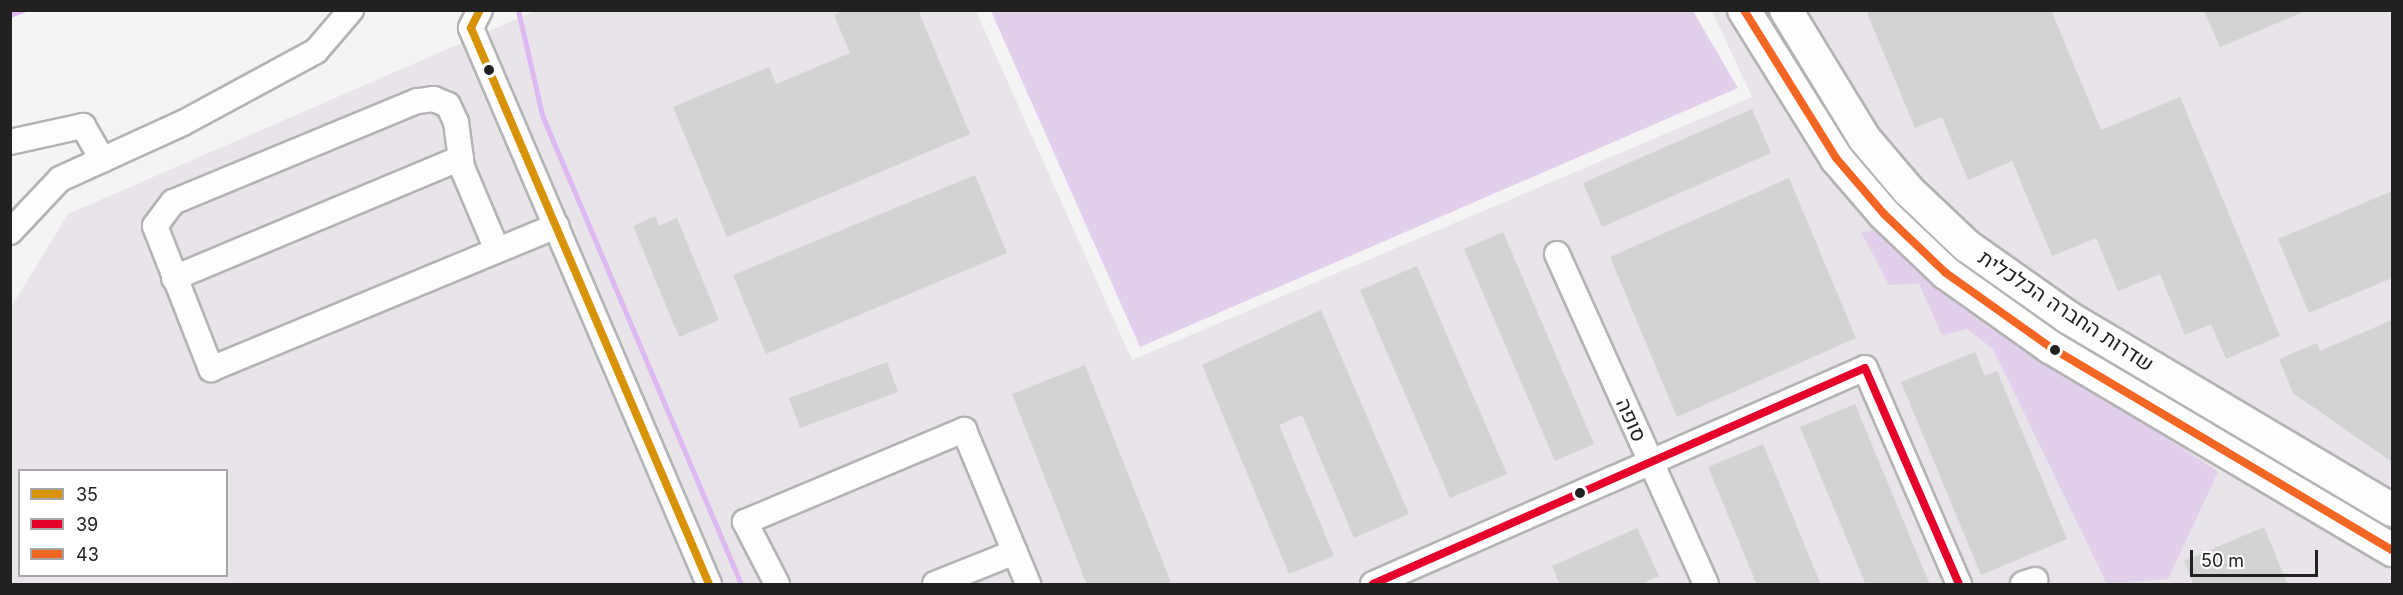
<!DOCTYPE html>
<meta charset="utf-8">
<style>
body{margin:0}
#map{position:relative;width:2403px;height:595px;overflow:hidden;background:#f5f4f5;font-family:Inter,Heebo,sans-serif}
div>[style]{position:absolute}
[style*='--x']{left:calc(var(--x)*1px);top:calc(var(--y)*1px);width:calc(var(--w)*1px);rotate:calc(var(--a)*1deg)}
.built>*{inset:0;background:#e8e4ea}
.green>*{inset:0;background:#e2cfec}
.stream>*{height:5px;margin:-2.5px;padding:0 2.5px;transform-origin:2.5px;border-radius:2.5px;background:#deb8f1}
.building>*{inset:0;background:#d3d3d3}
.roads{filter:drop-shadow(2px 0 #b4b3b4) drop-shadow(-2px 0 #b4b3b4) drop-shadow(0 2px #b4b3b4) drop-shadow(0 -2px #b4b3b4)}
.minor>*{height:24px;margin:-12px;padding:0 12px;transform-origin:12px;border-radius:12px;background:#fefdfe}
.major>*{height:32px;margin:-16px;padding:0 16px;transform-origin:16px;border-radius:16px;background:#fefdfe}
.bus-1>*{height:8px;margin:-4px;padding:0 4px;transform-origin:4px;border-radius:4px;background:#d79205}
.bus-2>*{height:8px;margin:-4px;padding:0 4px;transform-origin:4px;border-radius:4px;background:#e4002b}
.bus-3>*{height:8px;margin:-4px;padding:0 4px;transform-origin:4px;border-radius:4px;background:#f26522}
.dots>*{width:16px;height:16px;translate:-50% -50%;box-sizing:border-box;border:3px solid #fff;border-radius:50%}
span{translate:-50% -50%;white-space:nowrap;text-align:center;line-height:1.15;-webkit-text-stroke:6px #fff;paint-order:stroke}
.street-label{font-size:21px;color:#222122}
.frame{position:absolute;inset:0;border:12px solid #222122;pointer-events:none}
.legend{position:absolute;left:18px;top:469px;width:210px;height:108px;box-sizing:border-box;background:#fff;border:2px solid #a7a6a7;margin:0;padding:8px 10px;list-style:none;font-size:18px;color:#222122}
.legend li{display:flex;align-items:center;gap:12px;height:30px}
.legend b{width:30px;border:2px solid #a7a6a7}
.scale{position:absolute;left:2190px;top:550px;width:128px;height:27px;box-sizing:border-box;border:3px solid #222122;border-top:0;padding-left:8px;font-size:18px;line-height:21px;white-space:nowrap;color:#222122;-webkit-text-stroke:4px #fff;paint-order:stroke}
</style>
<div id="map">
<div class="built">
<div style="clip-path:polygon(evenodd,535px 11px,976px 11px,1132px 360px,1752px 97px,1712px 11px,2392px 11px,2392px 584px,11px 584px,10px 309px,68px 214px,535px 11px,20px 470px,226px 470px,226px 576px,20px 576px,20px 470px)"></div>
</div>
<div class="green">
<div style="clip-path:polygon(991px 11px,1693px 11px,1738px 88px,1140px 347px)"></div>
<div style="clip-path:polygon(1877px 230px,1953px 297px,2218px 472px,2168px 579px,2107px 584px,1993px 349px,1967px 329px,1942px 335px,1919px 284px,1889px 285px,1861px 232px)"></div>
</div>
<div class="stream">
<div style="--x:518;--y:10;--w:108;--a:77.1"></div>
<div style="--x:542;--y:115;--w:509;--a:67.01"></div>
<div style="--x:10;--y:15;--w:14;--a:-21"></div>
</div>
<div class="building">
<div style="clip-path:polygon(845px 10px,918px 10px,970px 134px,727px 237px,673px 107px,769px 67px,776px 84px,850px 53px,834px 15px)"></div>
<div style="clip-path:polygon(1874px 10px,2051px 10px,2101px 130px,2180px 97px,2280px 336px,2226px 359px,2211px 324px,2185px 335px,2160px 274px,2118px 291px,2096px 238px,2052px 256px,2012px 161px,1968px 180px,1942px 117px,1915px 128px,1867px 13px)"></div>
<div style="clip-path:polygon(2204px 11px,2306px 11px,2220px 47px)"></div>
<div style="clip-path:polygon(1752px 109px,1771px 153px,1602px 227px,1583px 183px)"></div>
<div style="clip-path:polygon(975px 175px,1007px 253px,766px 354px,733px 275px)"></div>
<div style="clip-path:polygon(1789px 178px,1856px 338px,1677px 417px,1610px 257px)"></div>
<div style="clip-path:polygon(2392px 191px,2392px 278px,2309px 313px,2278px 239px)"></div>
<div style="clip-path:polygon(655px 216px,659px 226px,677px 218px,719px 320px,679px 337px,633px 226px)"></div>
<div style="clip-path:polygon(1503px 232px,1594px 444px,1555px 461px,1464px 249px)"></div>
<div style="clip-path:polygon(1417px 266px,1507px 474px,1450px 498px,1360px 290px)"></div>
<div style="clip-path:polygon(1321px 310px,1409px 514px,1354px 538px,1302px 415px,1279px 425px,1334px 556px,1289px 574px,1202px 365px)"></div>
<div style="clip-path:polygon(2392px 320px,2392px 462px,2293px 393px,2279px 359px,2317px 343px,2320px 351px)"></div>
<div style="clip-path:polygon(1975px 352px,1985px 376px,1997px 371px,2067px 539px,1981px 575px,1901px 382px)"></div>
<div style="clip-path:polygon(887px 362px,898px 392px,800px 428px,789px 398px)"></div>
<div style="clip-path:polygon(1085px 365px,1172px 585px,1087px 585px,1012px 394px)"></div>
<div style="clip-path:polygon(1855px 404px,1930px 585px,1866px 585px,1800px 427px)"></div>
<div style="clip-path:polygon(1763px 444px,1821px 585px,1757px 585px,1708px 467px)"></div>
<div style="clip-path:polygon(2264px 527px,2288px 585px,2194px 585px,2184px 561px)"></div>
<div style="clip-path:polygon(1637px 528px,1659px 576px,1640px 585px,1560px 585px,1552px 566px)"></div>
</div>
<div class="roads">
<div class="minor">
<div style="--x:480;--y:10;--w:20;--a:117"></div>
<div style="--x:471;--y:28;--w:605;--a:66.83"></div>
<div style="--x:10;--y:142;--w:75;--a:-12.4"></div>
<div style="--x:83;--y:126;--w:39;--a:60"></div>
<div style="--x:10;--y:232;--w:73;--a:-46.7"></div>
<div style="--x:60;--y:179;--w:135;--a:-24.5"></div>
<div style="--x:183;--y:123;--w:151;--a:-28.4"></div>
<div style="--x:316;--y:51;--w:54;--a:-49.5"></div>
<div style="--x:497;--y:250;--w:90;--a:-112.9"></div>
<div style="--x:462;--y:167;--w:45;--a:-97.6"></div>
<div style="--x:456;--y:122;--w:19;--a:-115"></div>
<div style="--x:448;--y:105;--w:15;--a:-157"></div>
<div style="--x:434;--y:99;--w:17;--a:173"></div>
<div style="--x:417;--y:101;--w:264;--a:157.5"></div>
<div style="--x:173;--y:202;--w:30;--a:127"></div>
<div style="--x:155;--y:226;--w:154;--a:68.6"></div>
<div style="--x:211;--y:369;--w:374;--a:-22.5"></div>
<div style="--x:1557;--y:254;--w:362;--a:65.7"></div>
<div style="--x:174;--y:278;--w:311;--a:-22.7"></div>
<div style="--x:777;--y:584;--w:70;--a:-117.3"></div>
<div style="--x:745;--y:522;--w:238;--a:-22.8"></div>
<div style="--x:964;--y:430;--w:167;--a:67.4"></div>
<div style="--x:935;--y:584;--w:86;--a:-21.8"></div>
<div style="--x:1373;--y:584;--w:537;--a:-23.7"></div>
<div style="--x:1865;--y:368;--w:236;--a:66.5"></div>
<div style="--x:2023;--y:584;--w:13;--a:-18"></div>
</div>
<div class="major">
<div style="--x:1744;--y:10;--w:174;--a:58.1"></div>
<div style="--x:1836;--y:158;--w:74;--a:49.4"></div>
<div style="--x:1884;--y:214;--w:86;--a:43.6"></div>
<div style="--x:1946;--y:273;--w:128;--a:35.4"></div>
<div style="--x:2050;--y:347;--w:398;--a:30.7"></div>
<div style="--x:1786;--y:10;--w:150;--a:58.6"></div>
<div style="--x:1864;--y:138;--w:70;--a:49.7"></div>
<div style="--x:1909;--y:191;--w:80;--a:43.5"></div>
<div style="--x:1967;--y:246;--w:125;--a:35.2"></div>
<div style="--x:2069;--y:318;--w:376;--a:30.7"></div>
</div>
</div>
<div class="bus-1">
<div style="--x:480;--y:10;--w:20;--a:117"></div>
<div style="--x:471;--y:28;--w:605;--a:66.83"></div>
</div>
<div class="bus-2">
<div style="--x:1373;--y:584;--w:537;--a:-23.7"></div>
<div style="--x:1865;--y:368;--w:236;--a:66.5"></div>
</div>
<div class="bus-3">
<div style="--x:1744;--y:10;--w:174;--a:58.1"></div>
<div style="--x:1836;--y:158;--w:74;--a:49.4"></div>
<div style="--x:1884;--y:214;--w:86;--a:43.6"></div>
<div style="--x:1946;--y:273;--w:128;--a:35.4"></div>
<div style="--x:2050;--y:347;--w:398;--a:30.7"></div>
</div>
<div class="dots">
<div style="left:489px;top:70px;background:#222122"></div>
<div style="left:2055px;top:350px;background:#222122"></div>
<div style="left:1580px;top:493px;background:#222122"></div>
</div>
<div class="street-label">
<span style="left:2066px;top:311px;rotate:33deg">שדרות החברה הכלכלית</span>
<span style="left:1631px;top:420px;rotate:66deg">סופה</span>
</div>
<div class="frame"></div>
<ul class="legend">
<li><b style="height:8px;background:#d79205"></b>35</li>
<li><b style="height:8px;background:#e4002b"></b>39</li>
<li><b style="height:8px;background:#f26522"></b>43</li>
</ul>
<div class="scale">50 m</div>
</div>
